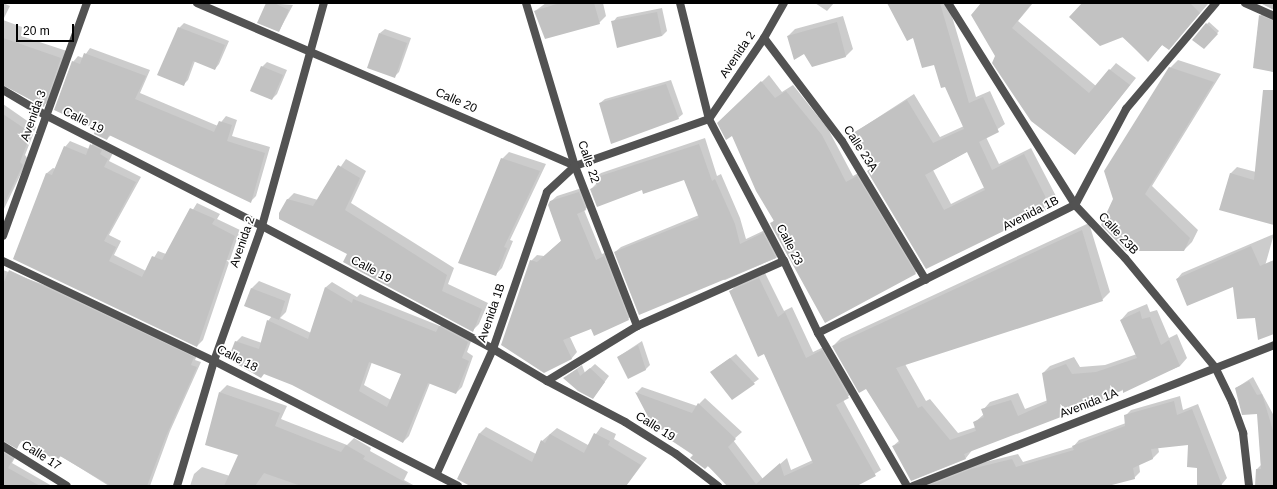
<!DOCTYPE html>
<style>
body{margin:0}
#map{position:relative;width:1277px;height:489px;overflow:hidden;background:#fff;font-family:Arial,sans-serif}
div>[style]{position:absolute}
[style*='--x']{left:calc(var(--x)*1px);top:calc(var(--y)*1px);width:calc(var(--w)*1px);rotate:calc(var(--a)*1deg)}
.shadow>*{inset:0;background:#0003}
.building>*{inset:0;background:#c2c2c2}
.minor>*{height:8px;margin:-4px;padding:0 4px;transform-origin:4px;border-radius:4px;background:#525252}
.tertiary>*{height:8px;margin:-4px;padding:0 4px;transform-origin:4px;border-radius:4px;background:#525252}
span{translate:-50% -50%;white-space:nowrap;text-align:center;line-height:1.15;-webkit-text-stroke:3.5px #fff;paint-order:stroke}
.street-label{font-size:12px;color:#000}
.frame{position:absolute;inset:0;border:4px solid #000;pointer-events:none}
.scale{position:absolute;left:16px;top:24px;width:58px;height:18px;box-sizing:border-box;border:2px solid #000;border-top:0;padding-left:5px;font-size:12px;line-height:14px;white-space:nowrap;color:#000;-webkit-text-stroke:3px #fff;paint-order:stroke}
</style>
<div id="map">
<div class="shadow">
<div style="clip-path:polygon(3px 3px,10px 6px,3px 20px)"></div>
<div style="clip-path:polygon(267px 3px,293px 5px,279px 31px)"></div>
<div style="clip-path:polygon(546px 3px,603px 3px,606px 16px,599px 23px,535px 11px)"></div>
<div style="clip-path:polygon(815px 3px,834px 3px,827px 11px)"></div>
<div style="clip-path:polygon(evenodd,890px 3px,948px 3px,976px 97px,990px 91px,1005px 124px,986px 137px,999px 164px,1031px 148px,1058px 200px,1051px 207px,926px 268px,868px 171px,874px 165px,854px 133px,914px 94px,940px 137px,964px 126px,935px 63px,890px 3px,968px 151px,985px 187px,951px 204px,933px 170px,968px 151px)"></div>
<div style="clip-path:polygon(982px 3px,1033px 3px,1018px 21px,1096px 86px,1116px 63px,1136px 78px,1075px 154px,997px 55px)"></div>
<div style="clip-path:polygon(1084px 3px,1207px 3px,1208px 4px,1169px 49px,1163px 44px,1148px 60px)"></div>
<div style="clip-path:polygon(662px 8px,667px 31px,662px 36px,613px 22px,617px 17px)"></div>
<div style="clip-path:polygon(1264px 12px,1274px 16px,1272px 71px,1260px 16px)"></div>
<div style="clip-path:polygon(843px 16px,853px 49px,846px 56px,812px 66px,804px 53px,788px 36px,795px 29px)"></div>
<div style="clip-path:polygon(3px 20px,22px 27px,21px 36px,67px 51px,50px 100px,43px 106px,3px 85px)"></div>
<div style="clip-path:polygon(1209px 22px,1219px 31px,1204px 48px,1207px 24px)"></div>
<div style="clip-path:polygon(184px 23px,229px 41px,219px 64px,215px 69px,195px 61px,188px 80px,183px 85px,179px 28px)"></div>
<div style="clip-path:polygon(385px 29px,411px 38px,399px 72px,394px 77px,380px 33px)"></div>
<div style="clip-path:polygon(90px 48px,150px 70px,140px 93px,218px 126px,226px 116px,237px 120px,232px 136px,270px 147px,256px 196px,251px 201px,111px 135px,107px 139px,97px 128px,73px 62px,78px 56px,83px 58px)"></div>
<div style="clip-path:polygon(1178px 60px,1221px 74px,1152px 186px,1198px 230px,1192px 242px,1184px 250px,1103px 225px,1170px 68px)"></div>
<div style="clip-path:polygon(267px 62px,287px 70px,277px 94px,272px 99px,262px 67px)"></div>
<div style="clip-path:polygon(769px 75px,782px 92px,793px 85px,828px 129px,853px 176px,864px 170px,922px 266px,915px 273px,772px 223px,774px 220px,732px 135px,719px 123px)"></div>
<div style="clip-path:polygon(671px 80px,683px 114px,678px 118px,600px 103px,605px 99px)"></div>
<div style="clip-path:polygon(3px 104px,36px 127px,25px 155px,28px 159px,3px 211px)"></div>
<div style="clip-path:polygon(705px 138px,717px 176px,721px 174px,740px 218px,746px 239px,769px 228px,782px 252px,776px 258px,725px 280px,615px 252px,621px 247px,699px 215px,684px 178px,643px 189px,591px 189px,597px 183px,595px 178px,601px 173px)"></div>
<div style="clip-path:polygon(96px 139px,113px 153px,109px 161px,141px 177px,109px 235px,121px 241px,114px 255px,146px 271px,158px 251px,166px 254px,197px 203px,220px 214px,217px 219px,240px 230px,203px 340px,197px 346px,17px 251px,47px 173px,53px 168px,56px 169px,65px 147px,70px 141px,89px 149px)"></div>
<div style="clip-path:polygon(509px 152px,546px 164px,510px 240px,513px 241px,502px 268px,495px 275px,502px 159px)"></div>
<div style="clip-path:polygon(346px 159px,366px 171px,351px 203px,454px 268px,448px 284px,488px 303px,479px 324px,472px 331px,348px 253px,280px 219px,287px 200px,294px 193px,318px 200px)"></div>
<div style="clip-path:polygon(1274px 159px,1274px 222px,1230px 174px,1237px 167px,1256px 172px)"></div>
<div style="clip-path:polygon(585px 187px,592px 204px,584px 210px,602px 254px,610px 251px,634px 313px,628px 319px,591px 327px,570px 337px,577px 352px,572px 358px,544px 372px,531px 261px,537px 255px,544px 256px,562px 240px,550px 202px,557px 196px)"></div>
<div style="clip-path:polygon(1089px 223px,1110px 292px,1102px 300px,905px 364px,926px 401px,930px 399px,958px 433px,976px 427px,974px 423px,984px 414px,983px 410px,990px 402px,1018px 393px,1025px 409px,1048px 400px,1043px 373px,1050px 366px,1074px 357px,1080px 367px,1105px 365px,1137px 354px,1121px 320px,1128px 312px,1147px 304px,1150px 312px,1157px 310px,1169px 338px,1177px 334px,1187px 358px,1180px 366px,1088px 405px,973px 449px,966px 458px,893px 446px,900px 440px,866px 388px,833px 346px,841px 338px)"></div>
<div style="clip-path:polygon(1274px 234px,1261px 280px,1274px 271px,1274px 333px,1256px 317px,1233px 285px,1177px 279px,1182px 273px)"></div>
<div style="clip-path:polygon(3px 270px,89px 301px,198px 353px,195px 360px,201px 362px,170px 431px,150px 486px,109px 486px,61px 456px,57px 460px,23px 440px,17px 447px,3px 439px)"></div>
<div style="clip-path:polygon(765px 273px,784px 311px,792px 307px,813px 352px,828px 345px,855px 391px,843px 400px,881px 470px,855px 486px,731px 486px,694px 454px,680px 432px,655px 427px,637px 392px,642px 387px,697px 406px,705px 398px,742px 432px,733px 440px,763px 479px,787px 458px,791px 470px,813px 460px,764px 353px,730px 292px,736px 285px)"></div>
<div style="clip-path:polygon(evenodd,259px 281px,291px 294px,286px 312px,280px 318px,311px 333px,326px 287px,332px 282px,357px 297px,360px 294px,440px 326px,445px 322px,473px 336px,467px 352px,473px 356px,462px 387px,456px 393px,430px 383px,409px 436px,403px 442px,236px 342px,242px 336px,262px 343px,268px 321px,272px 316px,246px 305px,252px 288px,259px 281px,372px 362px,402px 374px,391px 400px,364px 385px,372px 362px)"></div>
<div style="clip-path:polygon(642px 341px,650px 365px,645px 370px,618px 357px)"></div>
<div style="clip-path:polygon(736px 354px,759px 379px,732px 398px,716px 368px)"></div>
<div style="clip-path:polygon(595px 364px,609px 376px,593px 398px,564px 378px,582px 365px,585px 373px)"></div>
<div style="clip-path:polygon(1253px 377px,1274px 416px,1274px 486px,1257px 486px,1257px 469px,1261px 465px,1258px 413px,1236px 388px)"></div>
<div style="clip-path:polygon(227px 385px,287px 406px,281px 419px,347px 445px,354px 438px,371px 448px,370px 451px,408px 472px,404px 480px,415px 486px,190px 486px,194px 474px,202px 467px,230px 476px,239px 454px,220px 392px)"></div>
<div style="clip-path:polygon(1180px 396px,1183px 410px,1198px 404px,1227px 478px,1222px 484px,1198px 486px,1198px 467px,1189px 444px,1158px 447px,1159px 452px,1153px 458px,1139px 464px,1140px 472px,1134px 478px,1104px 486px,921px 486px,977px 464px,1018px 454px,1023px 462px,1073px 447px,1079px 440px,1126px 423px,1125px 416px,1131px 410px)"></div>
<div style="clip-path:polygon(486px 427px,536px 454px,542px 441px,557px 428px,588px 445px,601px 427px,616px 434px,614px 439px,647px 458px,626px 486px,472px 486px,459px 479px,480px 433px)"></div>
<div style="clip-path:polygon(3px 440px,4px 446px,17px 454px,12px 463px,52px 486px,3px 486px)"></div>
</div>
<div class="building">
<div style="clip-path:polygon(266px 3px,274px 3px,289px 10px,279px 32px,257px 23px)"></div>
<div style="clip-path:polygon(560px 3px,594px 3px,600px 24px,545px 39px,534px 11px)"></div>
<div style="clip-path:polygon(evenodd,887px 3px,940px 3px,969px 103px,983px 97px,999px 132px,979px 142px,992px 170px,1024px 154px,1051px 208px,926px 269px,867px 171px,874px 167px,853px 133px,907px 100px,933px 143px,964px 129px,945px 87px,941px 88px,934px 65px,922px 68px,913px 38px,907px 41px,887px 3px,967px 152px,985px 190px,944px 210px,925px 175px,967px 152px)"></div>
<div style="clip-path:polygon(981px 3px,1032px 3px,1012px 28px,1089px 93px,1109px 69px,1130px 85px,1075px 155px,1031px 121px,992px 63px,995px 56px,971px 15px)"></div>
<div style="clip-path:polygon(1082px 3px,1190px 3px,1200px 13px,1169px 50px,1162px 45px,1148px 62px,1123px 37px,1100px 46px,1069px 17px)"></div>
<div style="clip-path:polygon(1262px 3px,1274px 3px,1274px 10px,1262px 4px)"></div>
<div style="clip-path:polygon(657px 12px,662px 36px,617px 48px,611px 21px)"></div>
<div style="clip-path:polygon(1259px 15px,1274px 21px,1273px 72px,1253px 68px)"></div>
<div style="clip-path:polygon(837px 22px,846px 57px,812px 67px,804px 54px,794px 60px,787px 36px)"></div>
<div style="clip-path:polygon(1206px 23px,1218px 34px,1204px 49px,1192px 40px)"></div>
<div style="clip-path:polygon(178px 27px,225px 45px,215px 70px,193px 61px,184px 86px,157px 75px)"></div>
<div style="clip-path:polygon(379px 33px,407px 43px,395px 78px,367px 68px)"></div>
<div style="clip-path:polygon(3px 38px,61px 58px,44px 107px,3px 85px)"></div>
<div style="clip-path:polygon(84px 53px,146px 76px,135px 99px,214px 132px,219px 121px,232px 125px,227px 141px,265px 153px,251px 203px,109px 135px,107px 140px,94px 134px,95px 129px,54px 110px,72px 61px,80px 64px)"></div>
<div style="clip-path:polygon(261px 66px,283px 75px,272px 100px,250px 91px)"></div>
<div style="clip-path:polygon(1169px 67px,1214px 82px,1145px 194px,1190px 238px,1184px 251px,1126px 251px,1101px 225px,1113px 199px,1104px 171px)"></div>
<div style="clip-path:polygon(761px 81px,775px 98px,786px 91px,822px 135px,846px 182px,857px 176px,916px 274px,825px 323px,773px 229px,770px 223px,774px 221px,756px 191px,732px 136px,726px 140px,717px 123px)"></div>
<div style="clip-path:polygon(666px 84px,679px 119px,611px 144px,599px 103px)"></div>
<div style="clip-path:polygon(1263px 90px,1274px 90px,1274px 225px,1219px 210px,1230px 173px,1254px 180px)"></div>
<div style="clip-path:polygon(3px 114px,31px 133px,20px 162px,23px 165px,3px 206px)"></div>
<div style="clip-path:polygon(90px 144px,102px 150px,100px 154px,108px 159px,104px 167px,136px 182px,104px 241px,116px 247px,109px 261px,142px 277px,152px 256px,162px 260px,190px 208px,215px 219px,212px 224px,235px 236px,197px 347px,13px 259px,46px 173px,52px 175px,64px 146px,86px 155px)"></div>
<div style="clip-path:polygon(699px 144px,712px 181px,715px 179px,735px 224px,740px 244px,763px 233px,776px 258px,639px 315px,614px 252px,699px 218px,684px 180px,643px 194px,642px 190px,597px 207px,590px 189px,597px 186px,594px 178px)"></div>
<div style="clip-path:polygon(501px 158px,540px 171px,504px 247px,507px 248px,496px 276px,458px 263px)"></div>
<div style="clip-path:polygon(338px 165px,360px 178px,345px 210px,447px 275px,442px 291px,482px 309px,473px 332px,361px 272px,343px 262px,347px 254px,279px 219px,279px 213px,287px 199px,313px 206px)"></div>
<div style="clip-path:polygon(579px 192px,586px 210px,577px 214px,596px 260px,604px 256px,629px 320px,594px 336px,591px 329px,563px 340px,572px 359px,544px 373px,501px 345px,530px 260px,537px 262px,561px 241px,548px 205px,550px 201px)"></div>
<div style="clip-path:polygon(1082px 230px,1103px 301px,896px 368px,918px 408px,922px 406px,950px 440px,976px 431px,973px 422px,984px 417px,981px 409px,1011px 400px,1018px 416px,1047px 403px,1042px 373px,1066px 364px,1072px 374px,1096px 372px,1137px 358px,1120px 320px,1140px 311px,1142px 319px,1150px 317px,1161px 345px,1169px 340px,1180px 366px,1123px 393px,1123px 389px,1088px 410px,1087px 407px,964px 454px,966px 459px,911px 481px,892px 446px,900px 443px,866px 389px,859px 393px,832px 346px)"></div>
<div style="clip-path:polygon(1251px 246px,1260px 266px,1274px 260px,1274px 334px,1258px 340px,1255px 318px,1237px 319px,1233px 287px,1187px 306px,1176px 279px)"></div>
<div style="clip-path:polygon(9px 270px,194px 357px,191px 365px,197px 367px,166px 436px,147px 486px,111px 486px,60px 456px,57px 461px,21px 440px,17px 449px,3px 441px,3px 284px)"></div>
<div style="clip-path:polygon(759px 278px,778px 317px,785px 312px,806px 358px,822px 350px,849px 398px,836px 405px,876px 476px,857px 486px,727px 486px,708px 466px,705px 469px,690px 458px,693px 455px,672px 441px,678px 433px,654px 428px,635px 392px,692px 413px,698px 403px,736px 439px,728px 447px,756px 484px,780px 463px,784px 476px,813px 463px,764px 354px,758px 357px,729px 291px)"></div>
<div style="clip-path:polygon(evenodd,325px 287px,352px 303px,353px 299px,436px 332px,439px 326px,468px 342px,462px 358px,469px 361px,456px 394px,428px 383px,403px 443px,292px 385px,264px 374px,261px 378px,228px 359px,235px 341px,259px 349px,267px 320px,308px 339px,325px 287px,369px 362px,401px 374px,387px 407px,359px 391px,369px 362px)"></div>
<div style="clip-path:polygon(251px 288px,285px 301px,279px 320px,244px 306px)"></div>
<div style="clip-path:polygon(638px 345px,646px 370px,628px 379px,617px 357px)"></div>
<div style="clip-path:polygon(730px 358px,755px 384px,732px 400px,710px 372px)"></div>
<div style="clip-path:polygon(590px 368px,605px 382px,593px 399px,578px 391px,563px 378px,577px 369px,580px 376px)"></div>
<div style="clip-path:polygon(1249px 381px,1257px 395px,1262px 394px,1274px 434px,1274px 486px,1255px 486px,1256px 469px,1261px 469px,1257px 414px,1242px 415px,1235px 388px)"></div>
<div style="clip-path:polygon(219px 392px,280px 413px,275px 426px,341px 452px,346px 445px,365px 456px,363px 459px,412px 486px,301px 486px,264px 473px,255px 486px,224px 486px,238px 455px,205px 445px)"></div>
<div style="clip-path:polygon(1174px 401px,1177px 415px,1192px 409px,1222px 485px,1197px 486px,1197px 468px,1187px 467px,1188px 445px,1151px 449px,1153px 459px,1133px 468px,1135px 479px,1108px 486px,928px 486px,971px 469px,1012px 459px,1016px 467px,1074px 450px,1072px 446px,1125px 426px,1124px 415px)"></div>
<div style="clip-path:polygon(479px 433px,532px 462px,541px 440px,545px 443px,550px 434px,584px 453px,594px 433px,610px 441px,608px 445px,641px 465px,626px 486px,470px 486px,457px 479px)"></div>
<div style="clip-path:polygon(3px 452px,13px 459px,8px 468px,40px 486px,3px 486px)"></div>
</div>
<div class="minor">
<div style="--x:197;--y:3;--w:412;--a:23.3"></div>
<div style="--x:575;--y:166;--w:142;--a:-19.3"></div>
<div style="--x:709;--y:119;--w:98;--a:-55.8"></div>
<div style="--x:764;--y:38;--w:40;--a:-60.3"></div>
<div style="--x:526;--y:3;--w:170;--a:73.3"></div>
<div style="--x:575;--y:166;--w:172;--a:68.8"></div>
<div style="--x:680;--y:3;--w:120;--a:76"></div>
<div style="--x:709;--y:119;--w:161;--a:62.2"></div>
<div style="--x:784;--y:261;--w:80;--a:64.7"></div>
<div style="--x:818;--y:333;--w:177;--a:59.8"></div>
<div style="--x:948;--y:3;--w:239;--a:57.8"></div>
<div style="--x:1075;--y:205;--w:73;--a:46.7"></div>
<div style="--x:1125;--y:258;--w:141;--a:50.5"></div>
<div style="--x:1215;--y:367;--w:39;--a:64"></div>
<div style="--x:1232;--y:402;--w:33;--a:70"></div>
<div style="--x:1243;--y:433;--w:53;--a:83.5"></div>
<div style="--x:1245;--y:3;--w:32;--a:24"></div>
<div style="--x:764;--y:38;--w:129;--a:52.9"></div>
<div style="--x:842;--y:141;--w:162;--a:58.9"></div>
<div style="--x:3;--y:90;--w:51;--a:30.6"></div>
<div style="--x:47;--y:116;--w:242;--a:27.1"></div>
<div style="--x:262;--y:226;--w:262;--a:28"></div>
<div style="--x:493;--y:349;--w:63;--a:30.7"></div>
<div style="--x:547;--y:381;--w:88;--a:27.7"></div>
<div style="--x:625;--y:422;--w:60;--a:32.1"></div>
<div style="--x:676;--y:454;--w:53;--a:37.3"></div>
<div style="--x:3;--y:236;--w:248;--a:-70.2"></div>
<div style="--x:3;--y:261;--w:233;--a:25.4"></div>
<div style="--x:214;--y:361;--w:274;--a:27.1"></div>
<div style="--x:818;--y:333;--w:287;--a:-26.5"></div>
<div style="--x:1075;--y:205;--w:109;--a:-62"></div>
<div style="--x:1126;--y:109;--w:139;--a:-49.7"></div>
<div style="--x:547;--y:381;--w:105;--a:-31.4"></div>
<div style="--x:637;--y:326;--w:161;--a:-23.9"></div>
<div style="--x:3;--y:446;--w:75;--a:32"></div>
<div style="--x:437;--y:473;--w:136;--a:-65.7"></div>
<div style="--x:493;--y:349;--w:166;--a:-71"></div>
<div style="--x:547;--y:192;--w:38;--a:-43"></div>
<div style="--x:913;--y:486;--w:388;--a:-21.3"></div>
</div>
<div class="tertiary">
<div style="--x:177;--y:486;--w:130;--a:-73.5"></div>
<div style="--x:214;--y:361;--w:143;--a:-70.4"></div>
<div style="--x:262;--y:226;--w:231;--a:-74.5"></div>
</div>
<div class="street-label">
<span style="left:738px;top:55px;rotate:-56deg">Avenida 2</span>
<span style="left:456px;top:101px;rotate:24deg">Calle 20</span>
<span style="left:34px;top:116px;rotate:-70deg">Avenida 3</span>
<span style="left:83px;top:121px;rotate:27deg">Calle 19</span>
<span style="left:860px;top:149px;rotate:57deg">Calle 23A</span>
<span style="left:588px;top:162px;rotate:71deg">Calle 22</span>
<span style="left:1031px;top:214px;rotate:-27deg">Avenida 1B</span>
<span style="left:1118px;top:234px;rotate:47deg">Calle 23B</span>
<span style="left:243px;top:242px;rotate:-71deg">Avenida 2</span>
<span style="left:789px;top:245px;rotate:63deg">Calle 23</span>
<span style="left:371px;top:270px;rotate:28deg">Calle 19</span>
<span style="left:492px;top:313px;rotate:-71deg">Avenida 1B</span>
<span style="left:237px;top:359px;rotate:27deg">Calle 18</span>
<span style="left:1089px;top:404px;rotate:-21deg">Avenida 1A</span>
<span style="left:655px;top:427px;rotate:32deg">Calle 19</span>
<span style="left:41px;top:456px;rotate:32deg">Calle 17</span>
</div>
<div class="frame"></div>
<div class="scale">20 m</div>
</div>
